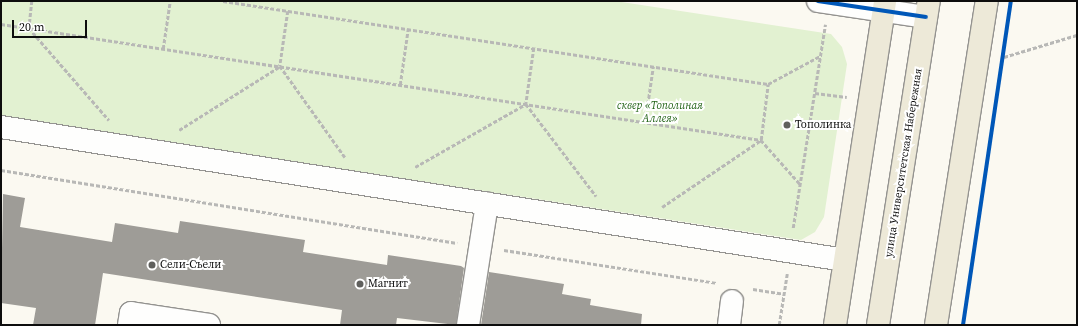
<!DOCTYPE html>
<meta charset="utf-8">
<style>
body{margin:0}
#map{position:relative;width:1078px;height:326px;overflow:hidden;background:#fbf9f1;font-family:"Source Serif 4",serif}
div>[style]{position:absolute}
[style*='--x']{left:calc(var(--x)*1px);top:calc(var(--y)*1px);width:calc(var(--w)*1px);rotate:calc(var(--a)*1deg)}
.green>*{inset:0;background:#e2f1d1}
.building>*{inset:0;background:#9e9c97}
.path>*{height:2.5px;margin-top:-1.25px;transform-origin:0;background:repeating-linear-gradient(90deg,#b8b8b6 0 4px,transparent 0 6px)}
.roads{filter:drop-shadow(1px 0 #949390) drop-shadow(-1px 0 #949390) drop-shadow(0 1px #949390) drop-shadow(0 -1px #949390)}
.minor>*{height:22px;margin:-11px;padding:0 11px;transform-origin:11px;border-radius:11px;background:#fefefd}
.major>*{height:22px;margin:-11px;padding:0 11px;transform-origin:11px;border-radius:11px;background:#ede9d8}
.cycleway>*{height:4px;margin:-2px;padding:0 2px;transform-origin:2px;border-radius:2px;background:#0057b8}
.dots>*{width:11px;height:11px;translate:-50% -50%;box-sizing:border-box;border:2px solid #fff;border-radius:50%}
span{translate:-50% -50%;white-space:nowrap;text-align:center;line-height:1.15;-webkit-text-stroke:4px #fff;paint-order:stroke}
.park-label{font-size:11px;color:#27671c;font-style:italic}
.poi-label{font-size:11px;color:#0d0d0d}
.left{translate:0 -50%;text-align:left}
.street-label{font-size:11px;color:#0d0d0d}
.frame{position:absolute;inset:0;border:2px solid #0d0d0d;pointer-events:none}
.scale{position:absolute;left:12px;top:20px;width:75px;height:18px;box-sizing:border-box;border:2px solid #0d0d0d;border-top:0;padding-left:5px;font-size:12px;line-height:14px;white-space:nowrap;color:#0d0d0d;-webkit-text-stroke:3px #fff;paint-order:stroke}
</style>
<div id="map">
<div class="green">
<div style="clip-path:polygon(1px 1px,615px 1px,831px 34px,842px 47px,847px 64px,824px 217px,815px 232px,801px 240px,1px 116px)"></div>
</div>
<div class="building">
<div style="clip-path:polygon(3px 194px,25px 198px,20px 227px,112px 242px,115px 223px,178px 233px,180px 221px,305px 240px,303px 252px,387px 265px,388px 255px,461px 266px,464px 268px,456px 325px,397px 318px,396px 325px,340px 325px,342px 310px,103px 273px,95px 325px,33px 325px,36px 308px,1px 303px)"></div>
<div style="clip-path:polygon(489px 272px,564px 284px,562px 294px,591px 299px,590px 305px,642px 314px,641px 325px,481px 325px)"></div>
</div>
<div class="path">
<div style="--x:32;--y:1;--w:27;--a:96"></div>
<div style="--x:29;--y:28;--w:122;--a:49"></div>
<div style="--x:223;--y:1;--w:551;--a:8.66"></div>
<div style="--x:768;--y:84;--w:59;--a:-28.3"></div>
<div style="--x:288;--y:11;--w:56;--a:98.3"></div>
<div style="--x:280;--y:66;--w:112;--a:54.5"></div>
<div style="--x:1;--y:24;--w:769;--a:8.68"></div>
<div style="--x:761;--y:140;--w:59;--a:48.4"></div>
<div style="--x:534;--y:48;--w:57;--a:98.1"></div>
<div style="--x:526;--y:104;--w:116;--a:52.7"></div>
<div style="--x:163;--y:49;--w:49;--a:-81.7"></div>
<div style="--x:1004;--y:57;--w:76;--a:-16.8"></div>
<div style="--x:400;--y:85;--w:57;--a:-81.9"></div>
<div style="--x:815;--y:93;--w:32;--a:7"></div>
<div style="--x:645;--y:122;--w:56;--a:-81.7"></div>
<div style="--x:179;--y:130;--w:118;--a:-32.2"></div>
<div style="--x:415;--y:167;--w:128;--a:-29.6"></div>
<div style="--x:1;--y:170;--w:462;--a:9.1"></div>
<div style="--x:662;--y:207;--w:120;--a:-34.1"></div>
<div style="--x:761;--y:140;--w:56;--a:-82.9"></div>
<div style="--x:793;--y:228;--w:206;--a:-81"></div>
<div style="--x:504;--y:250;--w:215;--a:8.8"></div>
<div style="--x:753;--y:289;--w:31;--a:9"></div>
<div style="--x:779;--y:325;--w:52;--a:-81.1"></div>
</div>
<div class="roads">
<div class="minor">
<div style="--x:818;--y:1;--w:109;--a:8.4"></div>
<div style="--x:1;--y:127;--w:854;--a:8.96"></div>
<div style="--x:129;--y:325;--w:12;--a:-81"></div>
<div style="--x:131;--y:313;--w:79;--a:8.7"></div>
<div style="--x:468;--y:325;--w:123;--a:-81.1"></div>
<div style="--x:729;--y:325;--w:24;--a:-83"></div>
</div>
<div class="major">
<div style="--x:835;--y:325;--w:328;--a:-81.2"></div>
<div style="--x:878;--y:325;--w:328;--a:-81.1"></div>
<div style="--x:936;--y:325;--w:328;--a:-81.1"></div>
</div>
</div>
<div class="cycleway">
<div style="--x:818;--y:1;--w:109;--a:8.4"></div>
<div style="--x:963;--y:325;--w:328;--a:-81.6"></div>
</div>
<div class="dots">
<div style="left:787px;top:125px;background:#60605d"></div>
<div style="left:152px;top:265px;background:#60605d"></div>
<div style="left:360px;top:284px;background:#60605d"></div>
</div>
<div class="park-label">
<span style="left:660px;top:113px">сквер «Тополиная<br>Аллея»</span>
</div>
<div class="poi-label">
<span class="left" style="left:795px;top:125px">Тополинка</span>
<span class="left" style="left:160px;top:265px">Сели-Съели</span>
<span class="left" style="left:368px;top:284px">Магнит</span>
</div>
<div class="street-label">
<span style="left:904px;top:163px;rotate:-81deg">улица Университетская Набережная</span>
</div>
<div class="frame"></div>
<div class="scale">20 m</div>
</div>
